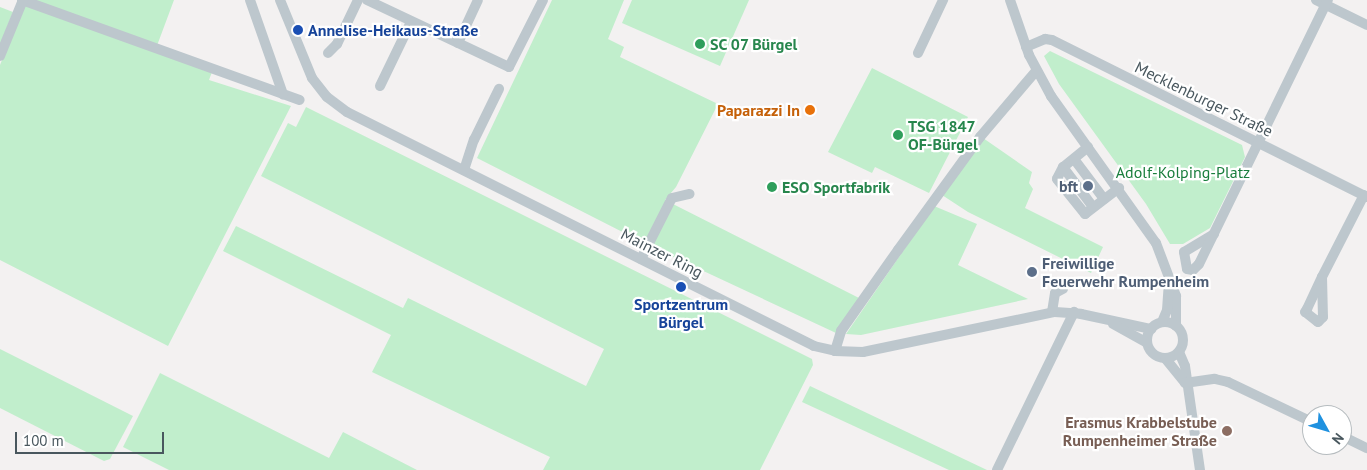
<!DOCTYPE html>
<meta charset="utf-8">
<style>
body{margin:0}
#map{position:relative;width:1367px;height:470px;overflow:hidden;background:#f3f1f1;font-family:"PT Sans",sans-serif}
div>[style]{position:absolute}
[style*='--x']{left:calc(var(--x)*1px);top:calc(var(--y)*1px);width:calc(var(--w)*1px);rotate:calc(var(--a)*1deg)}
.green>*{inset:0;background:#c1eecc}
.minor>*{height:10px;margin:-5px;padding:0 5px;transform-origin:5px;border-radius:5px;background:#bdc7cd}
.minor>.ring{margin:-5px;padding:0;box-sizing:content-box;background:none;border:10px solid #bdc7cd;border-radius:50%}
.dots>*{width:14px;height:14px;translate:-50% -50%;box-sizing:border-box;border:2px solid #fff;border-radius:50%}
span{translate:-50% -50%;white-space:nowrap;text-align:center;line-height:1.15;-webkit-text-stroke:4.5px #fff;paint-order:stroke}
.transit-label{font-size:16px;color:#164399;font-weight:700}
.left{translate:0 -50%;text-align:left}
.leisure-label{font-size:16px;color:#27864d;font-weight:700}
.street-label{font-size:16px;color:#49575e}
.food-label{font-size:16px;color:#c56008;font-weight:700}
.right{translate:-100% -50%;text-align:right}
.park-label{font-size:16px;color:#1a7e3d}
.service-label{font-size:16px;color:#4e5e75;font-weight:700}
.education-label{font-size:16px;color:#785e54;font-weight:700}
.north{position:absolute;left:1302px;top:405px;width:50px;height:50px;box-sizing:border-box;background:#fff;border:1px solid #b6bcbf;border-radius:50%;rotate:129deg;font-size:14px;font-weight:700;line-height:20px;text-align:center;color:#49575e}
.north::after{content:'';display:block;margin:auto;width:18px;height:22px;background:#1f91df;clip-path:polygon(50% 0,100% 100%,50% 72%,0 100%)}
.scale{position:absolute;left:15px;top:432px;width:149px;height:22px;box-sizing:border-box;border:2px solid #49575e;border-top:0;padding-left:6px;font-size:15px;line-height:18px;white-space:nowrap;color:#49575e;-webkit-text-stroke:4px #fff;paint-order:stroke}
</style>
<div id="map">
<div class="green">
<div style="clip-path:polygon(26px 0,174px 0,155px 51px,212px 72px,209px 80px,291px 106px,168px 346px,0 260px,0 65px)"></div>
<div style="clip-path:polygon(552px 0,624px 0,608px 39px,624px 47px,620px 57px,718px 104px,676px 187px,665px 200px,861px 299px,836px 333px,652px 247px,477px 158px)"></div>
<div style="clip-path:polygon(632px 0,749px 0,720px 66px,622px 23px)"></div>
<div style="clip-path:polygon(0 7px,13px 12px,0 45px)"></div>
<div style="clip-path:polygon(1050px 51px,1242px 145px,1245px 157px,1210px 228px,1183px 244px,1170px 244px,1146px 204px,1059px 84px,1044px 56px)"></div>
<div style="clip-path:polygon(872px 68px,968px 117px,929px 193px,875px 167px,872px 173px,828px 152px)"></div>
<div style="clip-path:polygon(306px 107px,812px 359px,813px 365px,760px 470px,543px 470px,550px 457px,372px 372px,391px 335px,223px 251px,236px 226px,403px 308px,408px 298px,586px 386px,604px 349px,261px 176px,288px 123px,296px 127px)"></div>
<div style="clip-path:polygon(983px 138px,1032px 172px,1029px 183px,1033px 189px,1025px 208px,1103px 247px,1091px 273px,968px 212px,942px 195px)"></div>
<div style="clip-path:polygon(934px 206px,977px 224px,958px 265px,1028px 299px,861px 335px,846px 334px)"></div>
<div style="clip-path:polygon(0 349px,133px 416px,110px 459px,104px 461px,0 408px)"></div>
<div style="clip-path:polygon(160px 373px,329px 458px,343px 432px,417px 470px,169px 470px,123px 447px)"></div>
<div style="clip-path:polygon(810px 386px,987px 470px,949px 470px,802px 402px)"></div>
</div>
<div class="minor">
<div style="--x:22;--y:0;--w:295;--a:19.8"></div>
<div style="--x:250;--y:0;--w:100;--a:70.7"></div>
<div style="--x:280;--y:0;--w:84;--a:67.7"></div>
<div style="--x:312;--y:78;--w:24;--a:52"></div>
<div style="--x:327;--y:97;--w:25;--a:37"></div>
<div style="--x:347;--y:112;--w:522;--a:26.61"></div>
<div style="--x:814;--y:346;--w:22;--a:13"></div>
<div style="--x:835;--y:351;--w:28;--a:2"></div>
<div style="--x:863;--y:352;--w:196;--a:-11.8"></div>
<div style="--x:1055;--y:312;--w:26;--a:4"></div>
<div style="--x:1081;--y:314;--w:72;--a:12.1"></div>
<div style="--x:367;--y:0;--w:157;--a:25.3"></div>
<div style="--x:509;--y:67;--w:75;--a:-63.1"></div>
<div style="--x:1010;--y:0;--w:58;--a:70.9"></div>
<div style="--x:1029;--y:55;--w:47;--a:61.8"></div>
<div style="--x:1051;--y:96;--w:181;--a:54.5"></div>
<div style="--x:1156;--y:243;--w:57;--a:69.3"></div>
<div style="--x:1176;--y:296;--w:30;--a:90"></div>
<div style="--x:1316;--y:0;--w:57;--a:26.1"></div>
<div style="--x:458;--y:43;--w:47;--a:-65.1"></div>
<div style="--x:1026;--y:47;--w:21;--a:-23"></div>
<div style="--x:1045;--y:39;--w:7;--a:8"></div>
<div style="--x:1052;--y:40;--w:352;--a:26.5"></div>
<div style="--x:328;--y:53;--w:13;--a:-45"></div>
<div style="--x:337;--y:44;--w:49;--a:-64.5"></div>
<div style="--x:918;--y:53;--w:59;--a:-64.7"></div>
<div style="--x:0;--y:56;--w:61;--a:-67.7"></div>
<div style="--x:380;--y:86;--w:71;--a:-64.2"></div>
<div style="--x:1088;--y:147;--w:32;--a:141"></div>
<div style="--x:1063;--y:167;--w:13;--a:117"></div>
<div style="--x:1057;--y:179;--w:45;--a:51.3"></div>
<div style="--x:1085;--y:214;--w:43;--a:-37.4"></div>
<div style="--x:1074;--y:159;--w:50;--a:53.1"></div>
<div style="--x:1063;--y:167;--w:50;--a:53.1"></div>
<div style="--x:464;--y:170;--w:32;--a:-72"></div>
<div style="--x:474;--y:140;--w:57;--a:-63.9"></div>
<div style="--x:1214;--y:234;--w:35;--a:149"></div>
<div style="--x:1184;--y:252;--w:17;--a:80"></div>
<div style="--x:1187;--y:269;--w:6;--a:9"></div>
<div style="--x:1193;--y:270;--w:8;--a:-45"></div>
<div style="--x:1199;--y:264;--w:294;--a:-64"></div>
<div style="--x:641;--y:259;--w:68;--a:-63.1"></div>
<div style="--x:672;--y:198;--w:18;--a:-13"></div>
<div style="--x:1322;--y:277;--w:40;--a:88.6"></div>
<div style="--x:1323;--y:317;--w:7;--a:135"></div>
<div style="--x:1318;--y:322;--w:16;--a:-142"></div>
<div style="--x:1305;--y:312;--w:4;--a:-56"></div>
<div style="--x:1307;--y:309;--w:35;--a:-65"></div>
<div style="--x:1322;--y:277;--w:92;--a:-62.9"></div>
<div style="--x:1052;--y:312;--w:19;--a:-81"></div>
<div style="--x:1055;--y:293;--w:9;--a:-27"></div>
<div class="ring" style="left:1147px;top:322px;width:26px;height:26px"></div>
<div style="--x:1162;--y:322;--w:13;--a:-67"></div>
<div style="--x:1167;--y:310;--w:27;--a:-86"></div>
<div style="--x:1113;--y:324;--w:39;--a:29"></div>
<div style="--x:835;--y:351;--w:21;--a:-73"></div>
<div style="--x:841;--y:331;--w:99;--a:-54.9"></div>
<div style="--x:898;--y:250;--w:140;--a:-54"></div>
<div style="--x:980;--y:137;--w:87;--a:-49.7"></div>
<div style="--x:1179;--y:352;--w:15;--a:67"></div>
<div style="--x:1185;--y:366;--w:105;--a:81.8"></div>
<div style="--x:1165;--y:358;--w:32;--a:51"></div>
<div style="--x:1185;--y:383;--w:30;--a:-8"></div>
<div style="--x:1215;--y:379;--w:13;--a:13"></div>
<div style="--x:1228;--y:382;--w:93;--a:25.5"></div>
<div style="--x:1342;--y:436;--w:28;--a:26"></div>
<div style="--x:997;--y:470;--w:176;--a:-64"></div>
</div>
<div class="dots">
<div style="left:298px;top:30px;background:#1a4fb4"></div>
<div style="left:700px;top:44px;background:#2e9e5b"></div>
<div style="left:810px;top:110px;background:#e8710a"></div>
<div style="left:898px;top:135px;background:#2e9e5b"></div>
<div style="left:1088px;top:186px;background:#5c6f8a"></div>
<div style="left:772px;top:187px;background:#2e9e5b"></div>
<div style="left:1032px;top:272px;background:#5c6f8a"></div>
<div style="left:681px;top:287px;background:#1a4fb4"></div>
<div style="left:1227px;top:431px;background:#8d6e63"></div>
</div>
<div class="transit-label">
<span class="left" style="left:308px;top:30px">Annelise-Heikaus-Straße</span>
<span style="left:681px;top:313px">Sportzentrum<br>Bürgel</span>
</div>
<div class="leisure-label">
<span class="left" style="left:710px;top:44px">SC 07 Bürgel</span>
<span class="left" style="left:908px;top:135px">TSG 1847<br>OF-Bürgel</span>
<span class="left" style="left:782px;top:187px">ESO Sportfabrik</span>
</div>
<div class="street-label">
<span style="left:1204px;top:99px;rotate:26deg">Mecklenburger Straße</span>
<span style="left:662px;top:253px;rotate:27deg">Mainzer Ring</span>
</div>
<div class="food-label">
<span class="right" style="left:800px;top:110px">Paparazzi In</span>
</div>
<div class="park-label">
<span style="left:1183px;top:172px">Adolf-Kolping-Platz</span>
</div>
<div class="service-label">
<span class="right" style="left:1078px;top:186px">bft</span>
<span class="left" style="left:1042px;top:272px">Freiwillige<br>Feuerwehr Rumpenheim</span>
</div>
<div class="education-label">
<span class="right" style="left:1217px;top:431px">Erasmus Krabbelstube<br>Rumpenheimer Straße</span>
</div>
<div class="north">N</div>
<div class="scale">100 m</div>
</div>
